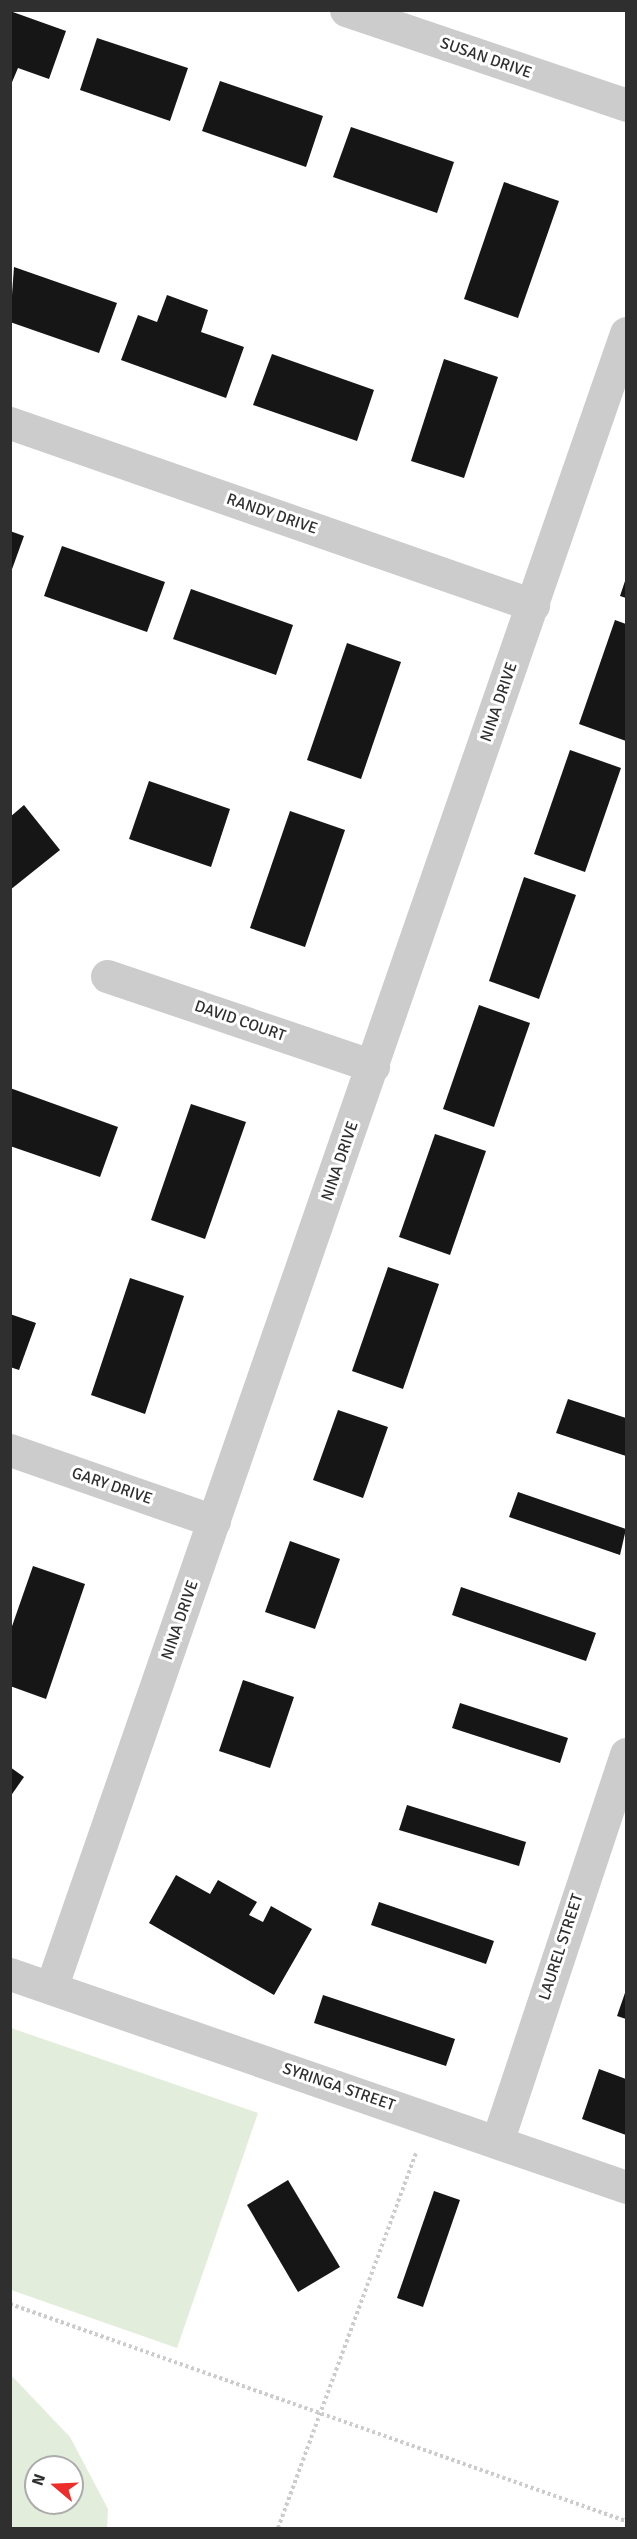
<!DOCTYPE html>
<style>
body{margin:0}
#map{position:relative;width:637px;height:2539px;overflow:hidden;background:#fff;font-family:Signika,sans-serif}
div>[style]{position:absolute}
[style*='--x']{left:calc(var(--x)*1px);top:calc(var(--y)*1px);width:calc(var(--w)*1px);rotate:calc(var(--a)*1deg)}
.green>*{inset:0;background:#e3eddc}
.building>*{inset:0;background:#161616}
.path>*{height:4px;margin-top:-2px;transform-origin:0;background:repeating-linear-gradient(90deg,#ccc 0 3px,transparent 0 6px)}
.minor>*{height:33px;margin:-16.5px;padding:0 16.5px;transform-origin:16.5px;border-radius:16.5px;background:#ccc}
span{translate:-50% -50%;white-space:nowrap;text-align:center;line-height:1.15;-webkit-text-stroke:6px #fff;paint-order:stroke}
.street-label{font-size:16px;color:#2f2f2f}
.frame{position:absolute;inset:0;border:12px solid #2f2f2f;pointer-events:none}
.north{position:absolute;left:24px;top:2455px;width:60px;height:60px;box-sizing:border-box;background:#fff;border:2px solid #acacac;border-radius:50%;rotate:289deg;font-size:16px;font-weight:700;line-height:24px;text-align:center;color:#2f2f2f}
.north::after{content:'';display:block;margin:auto;width:21px;height:27px;background:#ed2d29;clip-path:polygon(50% 0,100% 100%,50% 72%,0 100%)}
</style>
<div id="map">
<div class="green">
<div style="clip-path:polygon(11px 2028px,258px 2113px,177px 2348px,11px 2290px)"></div>
<div style="clip-path:polygon(evenodd,10px 2374px,70px 2437px,108px 2509px,107px 2528px,11px 2528px,10px 2374px,36px 2467px,72px 2467px,72px 2503px,36px 2503px,36px 2467px)"></div>
</div>
<div class="building">
<div style="clip-path:polygon(10px 11px,66px 31px,49px 79px,18px 68px,10px 87px)"></div>
<div style="clip-path:polygon(97px 38px,188px 68px,170px 121px,80px 90px)"></div>
<div style="clip-path:polygon(220px 81px,323px 116px,306px 167px,202px 131px)"></div>
<div style="clip-path:polygon(351px 127px,454px 162px,437px 213px,333px 177px)"></div>
<div style="clip-path:polygon(504px 182px,559px 201px,518px 318px,464px 299px)"></div>
<div style="clip-path:polygon(14px 267px,117px 303px,99px 353px,10px 322px)"></div>
<div style="clip-path:polygon(167px 295px,208px 310px,201px 332px,244px 347px,226px 398px,121px 360px,138px 315px,157px 322px)"></div>
<div style="clip-path:polygon(272px 354px,374px 390px,357px 441px,253px 405px)"></div>
<div style="clip-path:polygon(444px 359px,498px 377px,464px 478px,411px 461px)"></div>
<div style="clip-path:polygon(10px 531px,24px 536px,11px 572px,10px 572px)"></div>
<div style="clip-path:polygon(62px 546px,165px 582px,147px 632px,44px 596px)"></div>
<div style="clip-path:polygon(626px 578px,626px 598px,620px 596px)"></div>
<div style="clip-path:polygon(191px 589px,293px 625px,276px 675px,173px 639px)"></div>
<div style="clip-path:polygon(615px 620px,626px 624px,626px 741px,579px 724px)"></div>
<div style="clip-path:polygon(347px 643px,401px 662px,361px 779px,307px 760px)"></div>
<div style="clip-path:polygon(570px 750px,621px 768px,585px 872px,534px 854px)"></div>
<div style="clip-path:polygon(149px 781px,230px 809px,211px 867px,129px 839px)"></div>
<div style="clip-path:polygon(24px 805px,60px 850px,10px 890px,10px 817px)"></div>
<div style="clip-path:polygon(290px 811px,345px 830px,305px 947px,250px 928px)"></div>
<div style="clip-path:polygon(524px 877px,576px 895px,539px 999px,489px 981px)"></div>
<div style="clip-path:polygon(479px 1005px,530px 1023px,494px 1127px,443px 1109px)"></div>
<div style="clip-path:polygon(10px 1088px,118px 1127px,100px 1177px,10px 1146px)"></div>
<div style="clip-path:polygon(191px 1104px,246px 1122px,205px 1239px,151px 1220px)"></div>
<div style="clip-path:polygon(435px 1134px,486px 1151px,450px 1255px,399px 1237px)"></div>
<div style="clip-path:polygon(388px 1267px,439px 1284px,403px 1389px,352px 1371px)"></div>
<div style="clip-path:polygon(130px 1278px,184px 1296px,145px 1414px,91px 1395px)"></div>
<div style="clip-path:polygon(10px 1314px,36px 1323px,19px 1370px,10px 1367px)"></div>
<div style="clip-path:polygon(568px 1399px,626px 1418px,626px 1456px,556px 1433px)"></div>
<div style="clip-path:polygon(338px 1410px,388px 1427px,363px 1498px,313px 1480px)"></div>
<div style="clip-path:polygon(518px 1492px,626px 1529px,620px 1555px,509px 1517px)"></div>
<div style="clip-path:polygon(290px 1541px,340px 1559px,315px 1629px,265px 1612px)"></div>
<div style="clip-path:polygon(33px 1566px,85px 1584px,46px 1699px,10px 1686px,10px 1632px)"></div>
<div style="clip-path:polygon(461px 1587px,596px 1633px,586px 1661px,452px 1615px)"></div>
<div style="clip-path:polygon(243px 1680px,294px 1697px,270px 1768px,219px 1751px)"></div>
<div style="clip-path:polygon(460px 1703px,568px 1738px,560px 1763px,452px 1728px)"></div>
<div style="clip-path:polygon(10px 1767px,24px 1777px,10px 1797px)"></div>
<div style="clip-path:polygon(407px 1805px,526px 1842px,519px 1866px,399px 1830px)"></div>
<div style="clip-path:polygon(176px 1875px,210px 1894px,218px 1880px,257px 1902px,249px 1915px,263px 1922px,271px 1906px,312px 1929px,274px 1995px,149px 1923px)"></div>
<div style="clip-path:polygon(379px 1902px,494px 1941px,486px 1964px,371px 1925px)"></div>
<div style="clip-path:polygon(626px 1990px,626px 2019px,617px 2016px)"></div>
<div style="clip-path:polygon(323px 1995px,455px 2039px,446px 2066px,314px 2023px)"></div>
<div style="clip-path:polygon(599px 2069px,626px 2079px,626px 2135px,582px 2119px)"></div>
<div style="clip-path:polygon(288px 2180px,340px 2267px,298px 2292px,247px 2205px)"></div>
<div style="clip-path:polygon(434px 2191px,460px 2200px,423px 2307px,397px 2298px)"></div>
</div>
<div class="path">
<div style="--x:10;--y:2304;--w:653;--a:19.41"></div>
<div style="--x:278;--y:2528;--w:400;--a:-69.8"></div>
</div>
<div class="minor">
<div style="--x:346;--y:10;--w:296;--a:18.7"></div>
<div style="--x:10;--y:423;--w:554;--a:19.19"></div>
<div style="--x:107;--y:976;--w:281;--a:18.7"></div>
<div style="--x:10;--y:1450;--w:216;--a:19.2"></div>
<div style="--x:10;--y:1974;--w:652;--a:19.07"></div>
<div style="--x:51;--y:1988;--w:1752;--a:-70.84"></div>
<div style="--x:497;--y:2142;--w:409;--a:-71.6"></div>
</div>
<div class="street-label">
<span style="left:486px;top:58px;rotate:19deg">SUSAN DRIVE</span>
<span style="left:272px;top:514px;rotate:19deg">RANDY DRIVE</span>
<span style="left:499px;top:702px;rotate:-71deg">NINA DRIVE</span>
<span style="left:240px;top:1021px;rotate:19deg">DAVID COURT</span>
<span style="left:340px;top:1161px;rotate:-71deg">NINA DRIVE</span>
<span style="left:112px;top:1486px;rotate:19deg">GARY DRIVE</span>
<span style="left:180px;top:1620px;rotate:-71deg">NINA DRIVE</span>
<span style="left:561px;top:1947px;rotate:-72deg">LAUREL STREET</span>
<span style="left:339px;top:2087px;rotate:19deg">SYRINGA STREET</span>
</div>
<div class="frame"></div>
<div class="north">N</div>
</div>
